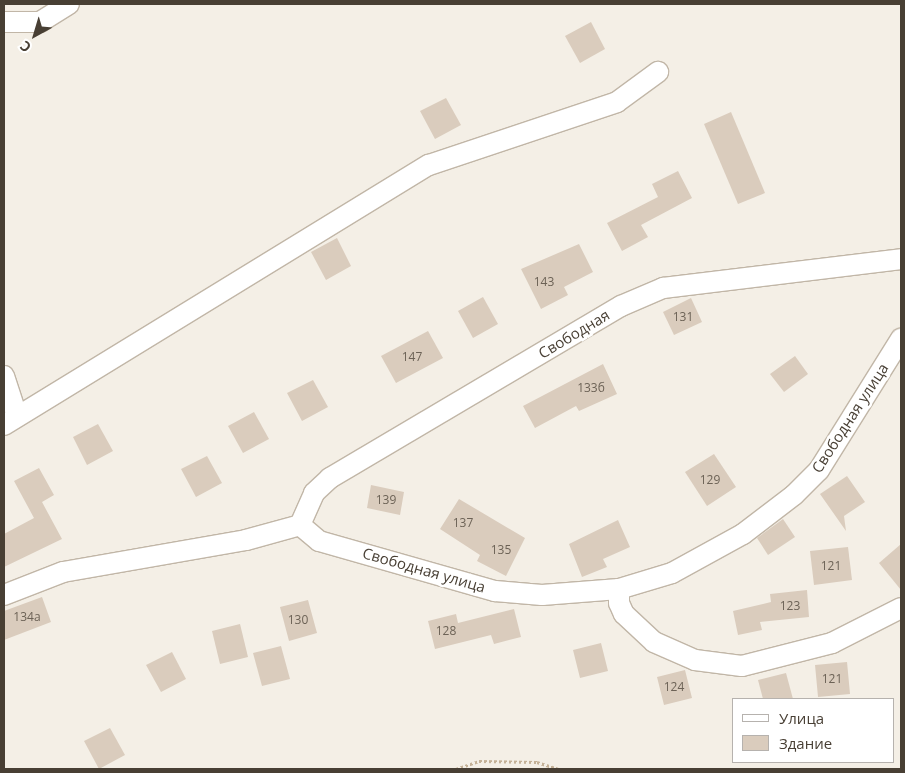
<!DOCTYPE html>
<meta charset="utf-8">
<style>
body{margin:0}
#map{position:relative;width:905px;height:773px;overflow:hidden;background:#f4efe6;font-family:"Open Sans",sans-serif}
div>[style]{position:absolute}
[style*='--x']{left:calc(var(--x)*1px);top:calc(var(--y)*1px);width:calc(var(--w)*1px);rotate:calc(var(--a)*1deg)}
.building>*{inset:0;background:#daccbd}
.path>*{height:3px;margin-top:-1.5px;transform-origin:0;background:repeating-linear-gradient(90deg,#c4b197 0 2.5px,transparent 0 5px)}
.roads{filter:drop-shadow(1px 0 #c1b6a7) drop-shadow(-1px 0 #c1b6a7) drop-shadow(0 1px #c1b6a7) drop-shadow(0 -1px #c1b6a7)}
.minor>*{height:20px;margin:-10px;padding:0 10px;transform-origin:10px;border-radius:10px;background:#fff}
span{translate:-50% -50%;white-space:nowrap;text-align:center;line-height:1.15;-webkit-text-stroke:5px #fff;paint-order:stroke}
.number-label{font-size:12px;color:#6c6256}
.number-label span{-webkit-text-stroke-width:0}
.street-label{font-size:15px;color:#483f34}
.frame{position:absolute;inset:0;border:5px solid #483f34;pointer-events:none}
.legend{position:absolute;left:732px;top:698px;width:162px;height:65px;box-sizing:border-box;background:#fff;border:1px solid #b6b2ae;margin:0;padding:6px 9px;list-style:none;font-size:15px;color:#483f34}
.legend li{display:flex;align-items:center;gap:10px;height:25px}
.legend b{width:25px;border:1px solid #b6b2ae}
.north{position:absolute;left:10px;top:10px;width:50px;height:50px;-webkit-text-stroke:4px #fff;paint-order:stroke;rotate:219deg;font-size:14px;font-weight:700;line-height:20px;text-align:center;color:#483f34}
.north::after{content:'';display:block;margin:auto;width:18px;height:22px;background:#483f34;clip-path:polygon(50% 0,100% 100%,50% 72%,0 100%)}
</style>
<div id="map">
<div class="building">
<div style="clip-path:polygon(591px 22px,605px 49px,580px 63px,565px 36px)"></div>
<div style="clip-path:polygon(446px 98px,461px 125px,435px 139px,420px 111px)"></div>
<div style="clip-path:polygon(731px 112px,765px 193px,738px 204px,704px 124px)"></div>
<div style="clip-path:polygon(678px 171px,692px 198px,641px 225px,648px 237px,622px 251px,607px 223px,658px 197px,652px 184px)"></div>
<div style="clip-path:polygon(337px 238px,351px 266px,326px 280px,311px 252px)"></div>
<div style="clip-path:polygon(579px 244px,593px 272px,564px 287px,568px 295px,541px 309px,521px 269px)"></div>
<div style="clip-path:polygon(483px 297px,498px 324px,473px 338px,458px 311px)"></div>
<div style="clip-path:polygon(691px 298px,702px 322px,674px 335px,663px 312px)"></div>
<div style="clip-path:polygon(428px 331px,443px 358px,396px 383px,381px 356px)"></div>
<div style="clip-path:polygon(795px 356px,808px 374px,784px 392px,770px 374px)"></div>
<div style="clip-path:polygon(603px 364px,617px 394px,579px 411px,576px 406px,535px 428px,523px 406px)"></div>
<div style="clip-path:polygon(313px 380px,328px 407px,302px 421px,287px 393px)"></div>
<div style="clip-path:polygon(254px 412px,269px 439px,243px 453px,228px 426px)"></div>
<div style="clip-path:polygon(98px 424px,113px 451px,87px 465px,73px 437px)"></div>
<div style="clip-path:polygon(714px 454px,736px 487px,707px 506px,685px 472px)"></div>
<div style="clip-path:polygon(207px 456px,222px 483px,196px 497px,181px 469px)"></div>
<div style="clip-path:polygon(39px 468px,54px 495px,42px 502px,62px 539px,4px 567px,4px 534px,34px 518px,14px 481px)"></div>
<div style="clip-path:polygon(847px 476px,865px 502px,844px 516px,846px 531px,820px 494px)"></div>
<div style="clip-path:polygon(371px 485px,404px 492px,400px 515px,367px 508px)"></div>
<div style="clip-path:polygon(459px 499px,525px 538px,506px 576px,477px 561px,480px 555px,440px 529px)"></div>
<div style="clip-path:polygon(783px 519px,795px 537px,768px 555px,757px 538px)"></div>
<div style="clip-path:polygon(618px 520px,630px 547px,603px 559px,607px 567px,582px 577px,569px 544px)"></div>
<div style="clip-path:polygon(901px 544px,901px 590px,879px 563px)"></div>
<div style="clip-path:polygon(848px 547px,852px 580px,814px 585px,810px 551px)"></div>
<div style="clip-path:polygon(807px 590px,809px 617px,760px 622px,762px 630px,738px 635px,733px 611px,771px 602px,770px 594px)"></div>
<div style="clip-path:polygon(42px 597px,51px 622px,4px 640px,4px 611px)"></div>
<div style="clip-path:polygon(308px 600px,317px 633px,289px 641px,280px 607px)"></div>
<div style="clip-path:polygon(514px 609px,521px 637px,494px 644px,491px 635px,435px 649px,428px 621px,456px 614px,458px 623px)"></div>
<div style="clip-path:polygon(240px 624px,248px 657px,220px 664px,212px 631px)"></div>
<div style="clip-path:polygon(601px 643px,608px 671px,580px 678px,573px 650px)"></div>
<div style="clip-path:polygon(281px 646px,290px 679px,262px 686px,253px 653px)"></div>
<div style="clip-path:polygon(172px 652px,186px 679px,161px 692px,146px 665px)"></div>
<div style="clip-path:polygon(847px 662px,850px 694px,818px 697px,815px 665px)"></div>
<div style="clip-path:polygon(685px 670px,692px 698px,664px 705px,657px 677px)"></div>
<div style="clip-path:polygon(786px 673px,793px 699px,763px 699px,758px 680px)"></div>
<div style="clip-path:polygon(110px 728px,125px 755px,99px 769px,84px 741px)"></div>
</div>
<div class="path">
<div style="--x:456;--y:769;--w:24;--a:-19"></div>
<div style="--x:479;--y:761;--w:58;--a:1"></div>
<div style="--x:537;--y:762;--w:22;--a:18"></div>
</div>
<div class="roads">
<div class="minor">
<div style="--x:4;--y:22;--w:36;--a:0"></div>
<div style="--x:40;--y:22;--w:34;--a:-32"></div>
<div style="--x:4;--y:376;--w:42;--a:72"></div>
<div style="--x:4;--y:425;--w:498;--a:-31.5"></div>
<div style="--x:429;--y:165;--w:198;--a:-18.5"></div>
<div style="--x:617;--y:102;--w:51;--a:-36.2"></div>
<div style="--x:300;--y:525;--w:25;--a:40"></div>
<div style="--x:319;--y:541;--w:183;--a:15.9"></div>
<div style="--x:495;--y:591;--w:47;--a:4.9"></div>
<div style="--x:542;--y:595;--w:77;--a:-4.5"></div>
<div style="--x:619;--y:589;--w:55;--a:-16.8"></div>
<div style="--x:672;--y:573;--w:81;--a:-28.8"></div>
<div style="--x:743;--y:534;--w:64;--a:-37.4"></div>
<div style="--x:794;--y:495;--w:35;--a:-45"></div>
<div style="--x:819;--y:470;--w:155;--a:-58"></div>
<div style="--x:300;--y:525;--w:35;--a:-66"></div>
<div style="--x:314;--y:493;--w:22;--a:-43"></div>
<div style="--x:330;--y:478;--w:338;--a:-30.6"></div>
<div style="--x:621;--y:306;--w:46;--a:-23.2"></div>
<div style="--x:663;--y:288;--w:240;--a:-6.9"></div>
<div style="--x:619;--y:589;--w:14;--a:90"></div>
<div style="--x:619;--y:603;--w:12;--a:66"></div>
<div style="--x:624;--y:614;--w:41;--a:43"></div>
<div style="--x:654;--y:642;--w:45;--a:23.7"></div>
<div style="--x:695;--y:660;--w:47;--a:7.3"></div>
<div style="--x:742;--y:666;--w:93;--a:-14.3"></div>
<div style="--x:832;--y:643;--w:77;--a:-26.9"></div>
<div style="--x:4;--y:595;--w:63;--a:-21.3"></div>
<div style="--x:63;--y:572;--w:186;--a:-9.9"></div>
<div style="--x:246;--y:540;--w:56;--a:-15.5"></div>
</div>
</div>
<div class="number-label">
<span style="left:544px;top:282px">143</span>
<span style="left:683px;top:317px">131</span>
<span style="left:412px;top:357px">147</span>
<span style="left:591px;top:388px">133б</span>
<span style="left:710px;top:480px">129</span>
<span style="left:386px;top:500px">139</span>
<span style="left:463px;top:523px">137</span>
<span style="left:501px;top:550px">135</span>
<span style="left:831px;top:566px">121</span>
<span style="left:790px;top:606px">123</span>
<span style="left:27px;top:617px">134а</span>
<span style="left:298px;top:620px">130</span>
<span style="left:446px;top:631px">128</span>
<span style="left:832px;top:679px">121</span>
<span style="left:674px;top:687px">124</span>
</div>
<div class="street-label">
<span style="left:574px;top:334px;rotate:-31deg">Свободная</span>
<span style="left:850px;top:418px;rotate:-57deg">Свободная улица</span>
<span style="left:424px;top:570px;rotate:16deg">Свободная улица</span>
</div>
<div class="frame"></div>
<ul class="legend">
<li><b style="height:6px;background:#fff"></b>Улица</li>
<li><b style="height:14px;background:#daccbd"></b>Здание</li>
</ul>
<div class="north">С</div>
</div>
